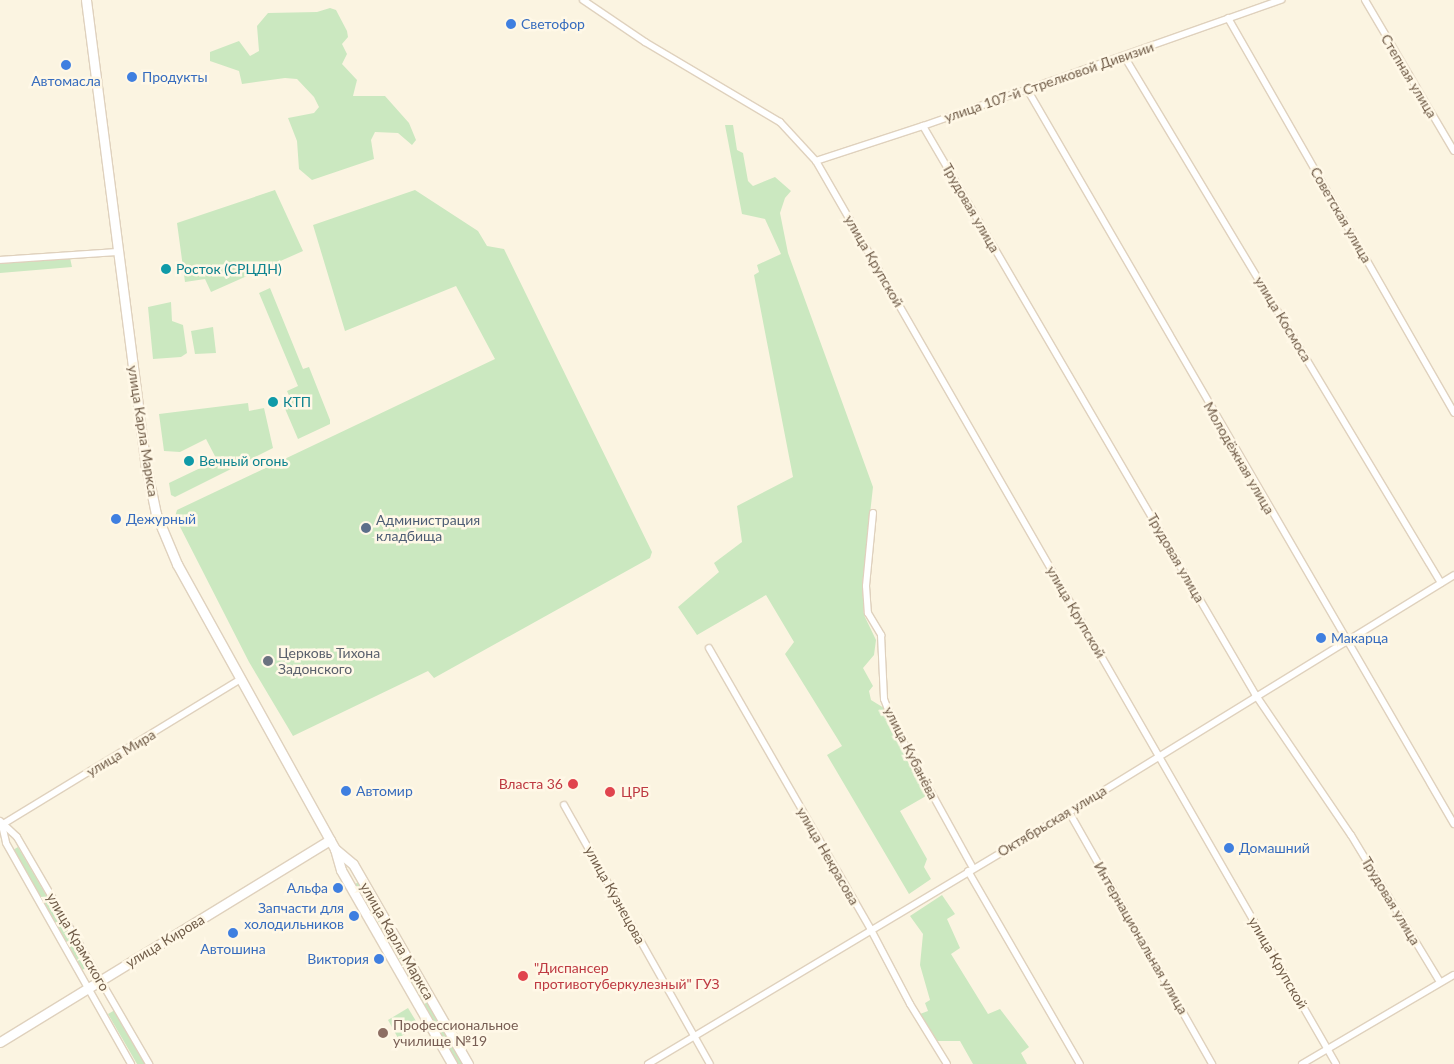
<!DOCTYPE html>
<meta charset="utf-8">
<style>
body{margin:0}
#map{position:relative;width:1454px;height:1064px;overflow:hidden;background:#fbf4e1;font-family:Lato,sans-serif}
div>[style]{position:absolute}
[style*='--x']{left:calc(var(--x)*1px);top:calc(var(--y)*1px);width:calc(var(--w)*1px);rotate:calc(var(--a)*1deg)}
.green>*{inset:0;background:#cbe8c0}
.roads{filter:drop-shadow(1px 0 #dfd1bd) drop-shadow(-1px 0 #dfd1bd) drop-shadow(0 1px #dfd1bd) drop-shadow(0 -1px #dfd1bd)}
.street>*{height:6px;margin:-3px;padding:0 3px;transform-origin:3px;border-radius:3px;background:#fff}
.secondary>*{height:9px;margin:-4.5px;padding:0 4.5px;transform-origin:4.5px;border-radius:4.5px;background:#fff}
.dots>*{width:14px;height:14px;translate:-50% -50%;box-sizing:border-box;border:2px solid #fff8e7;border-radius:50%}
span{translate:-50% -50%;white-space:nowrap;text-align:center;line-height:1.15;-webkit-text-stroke:5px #fff8e7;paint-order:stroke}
.shop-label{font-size:14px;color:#366cbe}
.left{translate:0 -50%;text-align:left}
.right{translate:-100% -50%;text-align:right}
.street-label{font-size:14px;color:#715d49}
.culture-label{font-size:14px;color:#0d838f}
.service-label{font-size:14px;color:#4e5e75}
.worship-label{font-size:14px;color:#5b616d}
.health-label{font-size:14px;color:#be3a42}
.education-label{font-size:14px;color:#785e54}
</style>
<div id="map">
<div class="green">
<div style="clip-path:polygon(330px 8px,336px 10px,347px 31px,348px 37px,342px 44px,347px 54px,342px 64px,357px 80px,353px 96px,385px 96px,409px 123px,416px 140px,412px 145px,398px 133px,375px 132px,371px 140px,374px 159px,312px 180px,299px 169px,297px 141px,288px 118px,314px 113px,319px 107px,314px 97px,297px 79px,285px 78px,242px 84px,239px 71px,210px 61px,210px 52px,239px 41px,250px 56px,259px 51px,257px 26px,268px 13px,317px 12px)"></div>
<div style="clip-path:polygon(725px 125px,733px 125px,737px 150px,743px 153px,748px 181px,753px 186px,775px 177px,791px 191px,785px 198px,780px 213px,788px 253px,873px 487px,862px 586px,864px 615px,876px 640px,874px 655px,863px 668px,873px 686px,869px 691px,871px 700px,884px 708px,889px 726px,926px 796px,900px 811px,927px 859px,924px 867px,931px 879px,909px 894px,827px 755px,842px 746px,785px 654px,794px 642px,766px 595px,697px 635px,678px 607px,719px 572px,714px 563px,742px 542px,737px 506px,793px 477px,754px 275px,759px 272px,757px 265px,781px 254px,765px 219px,742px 214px)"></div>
<div style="clip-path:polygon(275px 190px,303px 251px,211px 292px,205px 279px,185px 282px,177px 223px)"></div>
<div style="clip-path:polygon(415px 190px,478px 231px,487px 246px,504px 249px,652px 552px,650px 558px,434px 678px,428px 671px,293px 736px,249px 662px,175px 517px,177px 510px,495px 359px,456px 286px,345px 331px,313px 225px)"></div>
<div style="clip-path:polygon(70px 258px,72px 267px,0 273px,0 264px)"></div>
<div style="clip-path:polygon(270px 288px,303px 369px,309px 367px,330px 420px,330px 424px,298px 439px,283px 404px,291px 400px,287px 391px,298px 386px,259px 293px)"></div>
<div style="clip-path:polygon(171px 302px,172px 321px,183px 325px,187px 353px,181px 357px,153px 359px,148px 307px)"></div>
<div style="clip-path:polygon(213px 327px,216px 353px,195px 354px,191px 331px)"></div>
<div style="clip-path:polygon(248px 403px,249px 411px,264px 408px,273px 448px,175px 497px,171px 495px,169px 483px,217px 460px,206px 439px,180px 452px,164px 451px,159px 414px)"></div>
<div style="clip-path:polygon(18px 847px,88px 967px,82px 970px,13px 850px)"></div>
<div style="clip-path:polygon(359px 882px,464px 1064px,455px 1064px,353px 885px)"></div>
<div style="clip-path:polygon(942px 895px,955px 914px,947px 919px,960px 948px,951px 954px,988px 1014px,1000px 1009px,1029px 1047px,1021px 1053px,1027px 1064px,973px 1064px,960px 1041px,936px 1041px,920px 1014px,928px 1011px,925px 1003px,930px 1000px,920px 965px,923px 934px,910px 916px)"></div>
<div style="clip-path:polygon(408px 1008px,419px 1026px,398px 1038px,388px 1020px)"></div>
<div style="clip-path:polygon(115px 1010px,146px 1064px,137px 1064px,108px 1014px)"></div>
</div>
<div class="roads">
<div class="street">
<div style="--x:583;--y:0;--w:75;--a:34.1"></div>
<div style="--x:645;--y:42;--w:157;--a:30.7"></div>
<div style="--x:780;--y:122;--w:53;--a:47.3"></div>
<div style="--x:816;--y:161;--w:1042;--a:60.06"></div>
<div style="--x:1365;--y:0;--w:175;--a:59.5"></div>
<div style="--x:1228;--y:18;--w:455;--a:60.2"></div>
<div style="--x:1124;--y:56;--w:615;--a:58.97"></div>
<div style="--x:1027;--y:89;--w:850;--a:59.85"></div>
<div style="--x:923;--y:126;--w:658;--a:59.69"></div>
<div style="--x:1255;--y:694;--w:171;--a:55.8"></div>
<div style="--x:1351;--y:835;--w:172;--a:58.8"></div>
<div style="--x:816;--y:161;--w:113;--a:-18.1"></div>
<div style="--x:923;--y:126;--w:380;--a:-19.4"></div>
<div style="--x:0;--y:260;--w:118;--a:-3.9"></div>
<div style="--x:873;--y:513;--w:73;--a:95.5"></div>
<div style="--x:866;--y:586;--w:27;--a:86"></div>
<div style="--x:868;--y:613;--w:26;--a:59"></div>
<div style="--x:881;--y:635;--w:64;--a:87.3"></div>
<div style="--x:884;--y:699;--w:28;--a:69"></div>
<div style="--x:894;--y:725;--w:163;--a:61.1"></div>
<div style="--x:709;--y:648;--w:323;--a:60.1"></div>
<div style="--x:870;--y:928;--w:86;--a:62.2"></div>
<div style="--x:910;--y:1004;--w:70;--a:58.3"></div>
<div style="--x:564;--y:805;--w:297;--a:60.6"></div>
<div style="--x:1069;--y:812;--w:290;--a:60.4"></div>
<div style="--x:0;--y:821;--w:23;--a:43"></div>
<div style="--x:17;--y:837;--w:263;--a:59.8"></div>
<div style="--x:2;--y:825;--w:18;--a:77"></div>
<div style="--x:6;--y:843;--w:254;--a:60.5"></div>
<div style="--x:0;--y:826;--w:282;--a:-31.4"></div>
<div style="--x:968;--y:871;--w:223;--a:59.9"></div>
<div style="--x:648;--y:1064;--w:491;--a:-30.9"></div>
<div style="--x:1069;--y:812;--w:452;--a:-31.6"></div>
<div style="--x:1302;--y:1064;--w:176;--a:-30.4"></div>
</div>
<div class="secondary">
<div style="--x:86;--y:0;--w:470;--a:82.7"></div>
<div style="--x:146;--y:466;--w:49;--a:78.2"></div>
<div style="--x:156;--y:514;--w:54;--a:67.2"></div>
<div style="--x:177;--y:564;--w:326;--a:61"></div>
<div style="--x:335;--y:849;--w:22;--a:74"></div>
<div style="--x:341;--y:870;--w:224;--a:60.2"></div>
<div style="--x:335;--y:849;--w:23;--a:40"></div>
<div style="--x:353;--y:864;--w:231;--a:60.1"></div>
<div style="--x:0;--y:1042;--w:387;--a:-31.5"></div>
</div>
</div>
<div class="dots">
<div style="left:511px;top:24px;background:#3f7fe0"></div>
<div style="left:66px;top:65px;background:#3f7fe0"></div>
<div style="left:132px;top:77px;background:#3f7fe0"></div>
<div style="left:166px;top:269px;background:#0f9aa8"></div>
<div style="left:273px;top:402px;background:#0f9aa8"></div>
<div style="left:189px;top:461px;background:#0f9aa8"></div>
<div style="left:116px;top:519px;background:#3f7fe0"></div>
<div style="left:366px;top:528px;background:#5c6f8a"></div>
<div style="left:1321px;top:638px;background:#3f7fe0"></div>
<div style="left:268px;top:661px;background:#6b7280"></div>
<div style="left:573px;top:784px;background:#e0444e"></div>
<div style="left:346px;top:791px;background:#3f7fe0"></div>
<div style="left:610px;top:792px;background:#e0444e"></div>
<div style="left:1229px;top:848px;background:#3f7fe0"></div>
<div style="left:338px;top:888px;background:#3f7fe0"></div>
<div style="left:354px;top:916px;background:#3f7fe0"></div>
<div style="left:233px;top:933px;background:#3f7fe0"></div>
<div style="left:379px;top:959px;background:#3f7fe0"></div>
<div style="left:523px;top:976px;background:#e0444e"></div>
<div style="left:383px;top:1033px;background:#8d6e63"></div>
</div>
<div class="shop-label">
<span class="left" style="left:521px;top:24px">Светофор</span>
<span class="left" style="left:142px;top:77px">Продукты</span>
<span style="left:66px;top:81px">Автомасла</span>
<span class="left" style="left:126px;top:519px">Дежурный</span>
<span class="left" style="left:1331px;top:638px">Макарца</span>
<span class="left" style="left:356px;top:791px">Автомир</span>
<span class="left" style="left:1239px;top:848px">Домашний</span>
<span class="right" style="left:328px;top:888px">Альфа</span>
<span class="right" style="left:344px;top:916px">Запчасти для<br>холодильников</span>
<span style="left:233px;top:949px">Автошина</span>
<span class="right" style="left:369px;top:959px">Виктория</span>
</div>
<div class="street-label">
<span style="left:1409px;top:76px;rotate:59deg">Степная улица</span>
<span style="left:1049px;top:82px;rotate:-19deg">улица 107-й Стрелковой Дивизии</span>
<span style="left:971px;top:208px;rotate:60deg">Трудовая улица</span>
<span style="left:1341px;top:215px;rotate:60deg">Советская улица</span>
<span style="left:874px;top:261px;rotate:60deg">улица Крупской</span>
<span style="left:1283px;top:319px;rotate:59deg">улица Космоса</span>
<span style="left:143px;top:431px;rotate:81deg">улица Карла Маркса</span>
<span style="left:1239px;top:458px;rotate:60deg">Молодёжная улица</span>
<span style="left:1176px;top:558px;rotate:60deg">Трудовая улица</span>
<span style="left:1076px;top:612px;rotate:60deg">улица Крупской</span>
<span style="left:121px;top:753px;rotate:-31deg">улица Мира</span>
<span style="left:911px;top:753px;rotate:63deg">улица Кубанёва</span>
<span style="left:1052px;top:821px;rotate:-31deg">Октябрьская улица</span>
<span style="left:828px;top:856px;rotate:60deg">улица Некрасова</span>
<span style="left:615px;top:895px;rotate:61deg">улица Кузнецова</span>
<span style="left:1391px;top:901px;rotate:59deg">Трудовая улица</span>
<span style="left:1141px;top:938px;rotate:60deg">Интернациональная улица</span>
<span style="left:165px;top:941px;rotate:-31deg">улица Кирова</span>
<span style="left:397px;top:941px;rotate:60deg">улица Карла Маркса</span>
<span style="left:78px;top:942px;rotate:60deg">улица Крамского</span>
<span style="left:1278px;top:963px;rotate:60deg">улица Крупской</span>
</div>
<div class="culture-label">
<span class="left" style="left:176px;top:269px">Росток (СРЦДН)</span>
<span class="left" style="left:283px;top:402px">КТП</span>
<span class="left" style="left:199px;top:461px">Вечный огонь</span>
</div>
<div class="service-label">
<span class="left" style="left:376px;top:528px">Администрация<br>кладбища</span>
</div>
<div class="worship-label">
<span class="left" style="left:278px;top:661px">Церковь Тихона<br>Задонского</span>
</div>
<div class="health-label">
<span class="right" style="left:563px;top:784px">Власта 36</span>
<span class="left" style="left:621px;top:792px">ЦРБ</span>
<span class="left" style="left:534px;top:976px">"Диспансер<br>противотуберкулезный" ГУЗ</span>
</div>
<div class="education-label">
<span class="left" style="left:393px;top:1033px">Профессиональное<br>училище №19</span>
</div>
</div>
